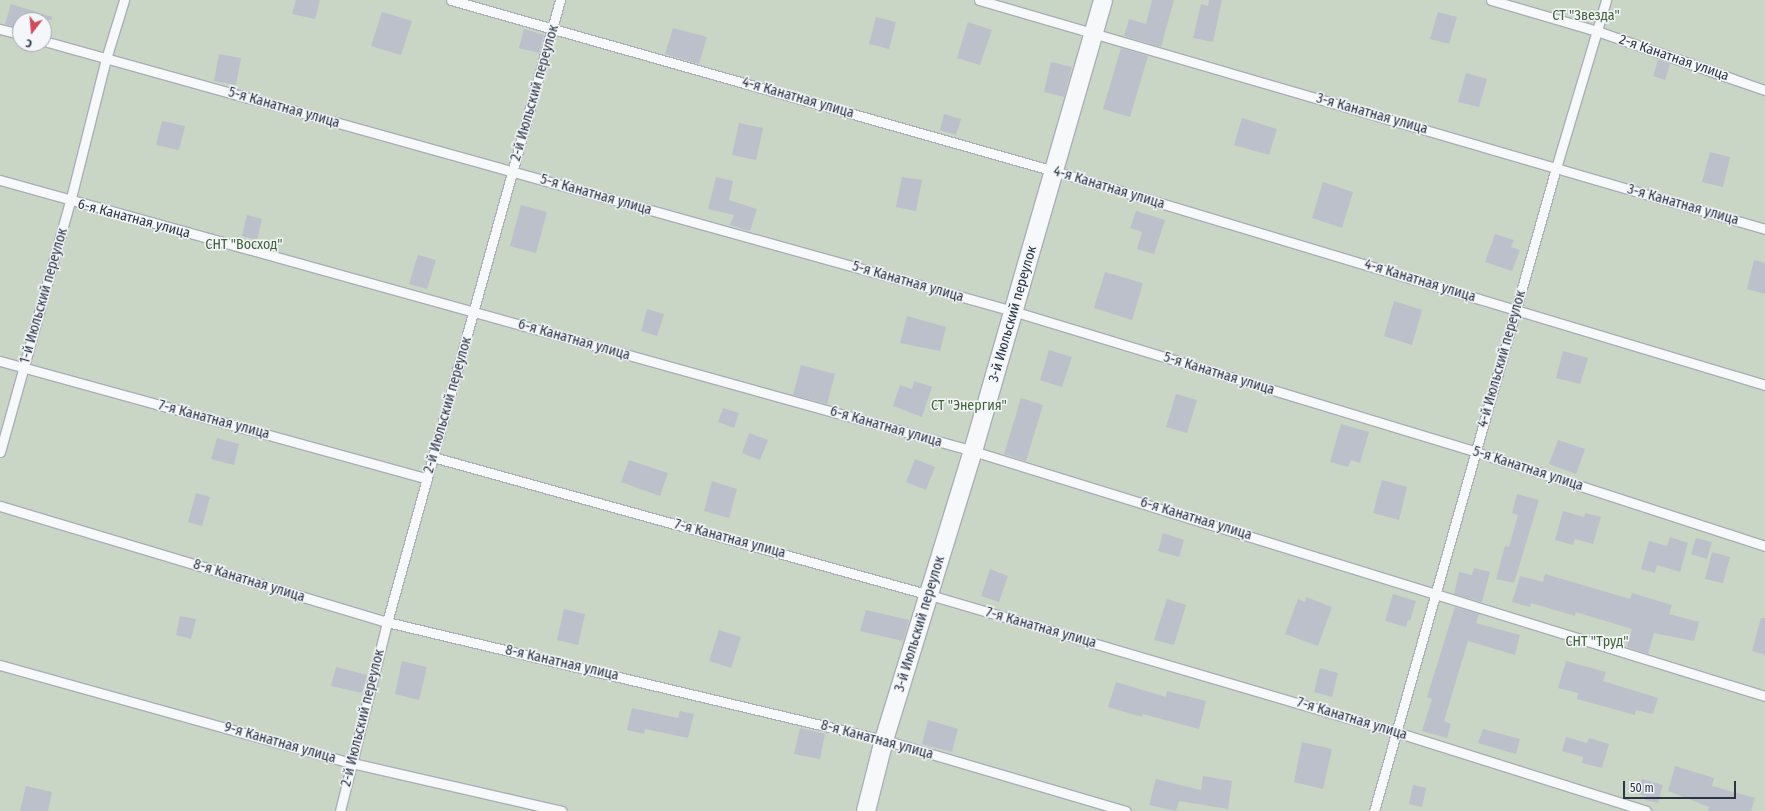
<!DOCTYPE html>
<meta charset="utf-8">
<style>
body{margin:0}
#map{position:relative;width:1765px;height:811px;overflow:hidden;background:#e4e7ec;font-family:"Fira Sans Condensed",sans-serif}
div>[style]{position:absolute}
[style*='--x']{left:calc(var(--x)*1px);top:calc(var(--y)*1px);width:calc(var(--w)*1px);rotate:calc(var(--a)*1deg)}
.green>*{inset:0;background:#c9d6c5}
.building>*{inset:0;background:#bbc0ca}
.roads{filter:drop-shadow(1px 0 #a9aeb7) drop-shadow(-1px 0 #a9aeb7) drop-shadow(0 1px #a9aeb7) drop-shadow(0 -1px #a9aeb7)}
.service>*{height:9px;margin:-4.5px;padding:0 4.5px;transform-origin:4.5px;border-radius:4.5px;background:#f7f8fa}
.minor>*{height:18px;margin:-9px;padding:0 9px;transform-origin:9px;border-radius:9px;background:#f7f8fa}
span{translate:-50% -50%;white-space:nowrap;text-align:center;line-height:1.15;-webkit-text-stroke:3px #f4f6f9;paint-order:stroke}
.park-label{font-size:14px;color:#3f6138}
.street-label{font-size:14px;color:#2b3445}
.north{position:absolute;left:12px;top:12px;width:40px;height:40px;box-sizing:border-box;background:#f4f6f9;border:1px solid #a4a8b1;border-radius:50%;rotate:196deg;font-size:11px;font-weight:700;line-height:16px;text-align:center;color:#2b3445}
.north::after{content:'';display:block;margin:auto;width:14px;height:18px;background:#d1495b;clip-path:polygon(50% 0,100% 100%,50% 72%,0 100%)}
.scale{position:absolute;left:1623px;top:781px;width:113px;height:18px;box-sizing:border-box;border:2px solid #2b3445;border-top:0;padding-left:5px;font-size:12px;line-height:14px;white-space:nowrap;color:#2b3445;-webkit-text-stroke:3px #f4f6f9;paint-order:stroke}
</style>
<div id="map">
<div class="green">
<div style="clip-path:polygon(evenodd,0 0,1765px 0,1765px 811px,0 811px,0 0,20px 20px,44px 20px,44px 44px,20px 44px,20px 20px)"></div>
</div>
<div class="building">
<div style="clip-path:polygon(296px 0,320px 0,315px 19px,292px 14px)"></div>
<div style="clip-path:polygon(1152px 0,1174px 0,1161px 47px,1124px 36px,1129px 19px,1146px 24px)"></div>
<div style="clip-path:polygon(1209px 0,1222px 0,1213px 42px,1193px 38px,1201px 4px,1208px 6px)"></div>
<div style="clip-path:polygon(11px 4px,52px 17px,52px 20px,20px 20px,20px 28px,5px 24px)"></div>
<div style="clip-path:polygon(382px 12px,412px 21px,401px 55px,371px 46px)"></div>
<div style="clip-path:polygon(1438px 12px,1457px 17px,1449px 44px,1430px 39px)"></div>
<div style="clip-path:polygon(876px 17px,896px 22px,889px 49px,869px 44px)"></div>
<div style="clip-path:polygon(968px 22px,992px 30px,980px 65px,957px 58px)"></div>
<div style="clip-path:polygon(673px 28px,707px 37px,699px 64px,665px 54px)"></div>
<div style="clip-path:polygon(524px 29px,544px 35px,539px 53px,519px 48px)"></div>
<div style="clip-path:polygon(1121px 48px,1148px 56px,1130px 117px,1103px 109px)"></div>
<div style="clip-path:polygon(219px 54px,241px 58px,236px 85px,214px 81px)"></div>
<div style="clip-path:polygon(1658px 60px,1670px 64px,1665px 80px,1653px 76px)"></div>
<div style="clip-path:polygon(1051px 62px,1072px 67px,1064px 97px,1044px 92px)"></div>
<div style="clip-path:polygon(1466px 73px,1487px 79px,1479px 107px,1458px 102px)"></div>
<div style="clip-path:polygon(944px 114px,961px 119px,956px 135px,940px 130px)"></div>
<div style="clip-path:polygon(1242px 118px,1277px 129px,1269px 155px,1234px 145px)"></div>
<div style="clip-path:polygon(162px 121px,185px 126px,179px 150px,156px 145px)"></div>
<div style="clip-path:polygon(739px 123px,763px 128px,756px 160px,732px 155px)"></div>
<div style="clip-path:polygon(1710px 152px,1730px 157px,1723px 187px,1702px 182px)"></div>
<div style="clip-path:polygon(716px 177px,733px 181px,729px 200px,757px 209px,750px 231px,730px 225px,734px 215px,708px 209px)"></div>
<div style="clip-path:polygon(902px 177px,922px 180px,916px 211px,896px 207px)"></div>
<div style="clip-path:polygon(1323px 182px,1353px 192px,1342px 228px,1312px 218px)"></div>
<div style="clip-path:polygon(521px 205px,547px 212px,536px 253px,510px 246px)"></div>
<div style="clip-path:polygon(1136px 211px,1165px 220px,1154px 254px,1137px 249px,1142px 232px,1130px 228px)"></div>
<div style="clip-path:polygon(247px 215px,262px 219px,257px 240px,242px 236px)"></div>
<div style="clip-path:polygon(1495px 234px,1514px 240px,1511px 247px,1520px 250px,1512px 271px,1485px 262px)"></div>
<div style="clip-path:polygon(418px 255px,436px 260px,427px 289px,409px 284px)"></div>
<div style="clip-path:polygon(1754px 260px,1765px 263px,1765px 294px,1747px 289px)"></div>
<div style="clip-path:polygon(1105px 272px,1143px 283px,1132px 320px,1094px 308px)"></div>
<div style="clip-path:polygon(1394px 301px,1422px 310px,1412px 345px,1384px 336px)"></div>
<div style="clip-path:polygon(647px 309px,664px 314px,657px 336px,641px 331px)"></div>
<div style="clip-path:polygon(907px 316px,946px 327px,940px 351px,900px 343px)"></div>
<div style="clip-path:polygon(1049px 350px,1072px 357px,1062px 387px,1040px 380px)"></div>
<div style="clip-path:polygon(1563px 351px,1588px 358px,1580px 384px,1556px 378px)"></div>
<div style="clip-path:polygon(801px 365px,835px 374px,827px 404px,793px 395px)"></div>
<div style="clip-path:polygon(914px 381px,932px 387px,922px 417px,893px 406px,900px 385px,912px 389px)"></div>
<div style="clip-path:polygon(1176px 394px,1197px 400px,1187px 433px,1166px 427px)"></div>
<div style="clip-path:polygon(1021px 398px,1043px 405px,1026px 461px,1004px 454px)"></div>
<div style="clip-path:polygon(723px 408px,739px 413px,734px 428px,718px 422px)"></div>
<div style="clip-path:polygon(1341px 424px,1369px 432px,1360px 463px,1351px 460px,1348px 467px,1330px 462px)"></div>
<div style="clip-path:polygon(749px 433px,768px 440px,760px 460px,742px 453px)"></div>
<div style="clip-path:polygon(217px 438px,239px 444px,234px 465px,211px 459px)"></div>
<div style="clip-path:polygon(1558px 440px,1585px 449px,1576px 474px,1549px 464px)"></div>
<div style="clip-path:polygon(915px 459px,935px 467px,926px 490px,906px 482px)"></div>
<div style="clip-path:polygon(629px 460px,668px 473px,660px 496px,621px 482px)"></div>
<div style="clip-path:polygon(1382px 480px,1407px 487px,1399px 520px,1373px 513px)"></div>
<div style="clip-path:polygon(712px 481px,737px 489px,729px 518px,704px 511px)"></div>
<div style="clip-path:polygon(196px 493px,210px 497px,202px 526px,188px 522px)"></div>
<div style="clip-path:polygon(1517px 494px,1539px 500px,1514px 583px,1496px 579px,1505px 546px,1509px 547px,1518px 515px,1512px 513px)"></div>
<div style="clip-path:polygon(1563px 511px,1584px 517px,1585px 513px,1601px 517px,1593px 544px,1575px 539px,1573px 545px,1555px 540px)"></div>
<div style="clip-path:polygon(1163px 533px,1184px 540px,1179px 557px,1158px 551px)"></div>
<div style="clip-path:polygon(1670px 537px,1688px 543px,1680px 572px,1657px 565px,1655px 573px,1641px 569px,1649px 541px,1667px 546px)"></div>
<div style="clip-path:polygon(1696px 538px,1712px 542px,1707px 559px,1691px 554px)"></div>
<div style="clip-path:polygon(1712px 552px,1730px 557px,1723px 583px,1705px 579px)"></div>
<div style="clip-path:polygon(1474px 568px,1490px 572px,1482px 602px,1454px 594px,1459px 572px,1472px 575px)"></div>
<div style="clip-path:polygon(990px 569px,1008px 576px,999px 602px,981px 596px)"></div>
<div style="clip-path:polygon(1545px 574px,1630px 599px,1632px 593px,1672px 605px,1669px 614px,1699px 622px,1694px 641px,1654px 633px,1648px 654px,1627px 647px,1632px 629px,1576px 612px,1575px 616px,1531px 603px,1530px 607px,1512px 602px,1520px 576px,1543px 582px)"></div>
<div style="clip-path:polygon(1393px 594px,1416px 601px,1410px 621px,1408px 620px,1406px 627px,1385px 621px)"></div>
<div style="clip-path:polygon(1306px 597px,1332px 607px,1318px 646px,1285px 634px,1298px 599px,1305px 602px)"></div>
<div style="clip-path:polygon(1167px 599px,1186px 605px,1174px 645px,1154px 640px)"></div>
<div style="clip-path:polygon(1455px 607px,1479px 614px,1476px 623px,1520px 635px,1515px 655px,1468px 641px,1444px 721px,1451px 724px,1447px 738px,1422px 731px,1432px 699px,1427px 697px)"></div>
<div style="clip-path:polygon(564px 609px,585px 614px,578px 645px,557px 640px)"></div>
<div style="clip-path:polygon(866px 610px,909px 620px,903px 641px,860px 631px)"></div>
<div style="clip-path:polygon(180px 616px,196px 619px,191px 639px,176px 635px)"></div>
<div style="clip-path:polygon(1761px 618px,1765px 618px,1765px 655px,1752px 651px)"></div>
<div style="clip-path:polygon(719px 630px,741px 637px,731px 668px,709px 661px)"></div>
<div style="clip-path:polygon(402px 661px,427px 667px,419px 700px,395px 694px)"></div>
<div style="clip-path:polygon(1566px 661px,1606px 672px,1603px 681px,1658px 698px,1653px 714px,1636px 710px,1635px 715px,1577px 699px,1578px 693px,1558px 688px)"></div>
<div style="clip-path:polygon(336px 667px,367px 675px,362px 693px,331px 686px)"></div>
<div style="clip-path:polygon(1320px 668px,1338px 673px,1332px 697px,1314px 692px)"></div>
<div style="clip-path:polygon(1116px 682px,1166px 697px,1167px 691px,1206px 701px,1199px 729px,1143px 714px,1142px 717px,1108px 707px)"></div>
<div style="clip-path:polygon(632px 708px,678px 718px,680px 711px,694px 714px,688px 738px,645px 729px,644px 734px,627px 730px)"></div>
<div style="clip-path:polygon(928px 720px,958px 729px,952px 752px,922px 744px)"></div>
<div style="clip-path:polygon(800px 728px,825px 734px,820px 759px,794px 754px)"></div>
<div style="clip-path:polygon(1483px 729px,1520px 739px,1516px 754px,1478px 743px)"></div>
<div style="clip-path:polygon(1566px 737px,1587px 743px,1589px 738px,1609px 744px,1602px 768px,1582px 763px,1583px 757px,1562px 751px)"></div>
<div style="clip-path:polygon(1302px 742px,1332px 749px,1323px 789px,1294px 782px)"></div>
<div style="clip-path:polygon(1675px 766px,1714px 778px,1712px 786px,1755px 798px,1751px 811px,1708px 811px,1709px 807px,1668px 791px)"></div>
<div style="clip-path:polygon(1203px 776px,1232px 781px,1228px 809px,1179px 801px,1176px 811px,1149px 805px,1156px 779px,1201px 790px)"></div>
<div style="clip-path:polygon(1642px 779px,1663px 785px,1658px 803px,1645px 800px,1646px 796px,1638px 794px)"></div>
<div style="clip-path:polygon(1413px 785px,1426px 788px,1422px 807px,1409px 804px)"></div>
<div style="clip-path:polygon(26px 786px,52px 792px,48px 811px,20px 811px)"></div>
</div>
<div class="roads">
<div class="service">
<div style="--x:451;--y:0;--w:627;--a:15.83"></div>
<div style="--x:1054;--y:171;--w:743;--a:16.75"></div>
<div style="--x:979;--y:0;--w:819;--a:16.24"></div>
<div style="--x:1491;--y:0;--w:110;--a:16.3"></div>
<div style="--x:1597;--y:31;--w:178;--a:19.4"></div>
<div style="--x:0;--y:29;--w:21;--a:14"></div>
<div style="--x:44;--y:41;--w:1006;--a:15.57"></div>
<div style="--x:1013;--y:311;--w:484;--a:16.9"></div>
<div style="--x:1476;--y:452;--w:304;--a:18"></div>
<div style="--x:0;--y:180;--w:1010;--a:15.56"></div>
<div style="--x:973;--y:451;--w:829;--a:17.19"></div>
<div style="--x:0;--y:361;--w:443;--a:15.4"></div>
<div style="--x:0;--y:452;--w:260;--a:-74.4"></div>
<div style="--x:70;--y:202;--w:147;--a:-75.9"></div>
<div style="--x:106;--y:59;--w:62;--a:-73"></div>
<div style="--x:433;--y:457;--w:516;--a:15.52"></div>
<div style="--x:930;--y:595;--w:486;--a:16.4"></div>
<div style="--x:1396;--y:732;--w:262;--a:17.5"></div>
<div style="--x:0;--y:506;--w:404;--a:16.7"></div>
<div style="--x:387;--y:622;--w:511;--a:13.36"></div>
<div style="--x:884;--y:740;--w:252;--a:16.4"></div>
<div style="--x:0;--y:665;--w:365;--a:15.6"></div>
<div style="--x:352;--y:763;--w:215;--a:12.9"></div>
<div style="--x:340;--y:811;--w:195;--a:-76"></div>
<div style="--x:387;--y:622;--w:646;--a:-74.46"></div>
<div style="--x:1374;--y:811;--w:668;--a:-74.2"></div>
<div style="--x:1556;--y:168;--w:175;--a:-73.4"></div>
</div>
<div class="minor">
<div style="--x:866;--y:811;--w:73;--a:-75.8"></div>
<div style="--x:884;--y:740;--w:302;--a:-72.9"></div>
<div style="--x:973;--y:451;--w:469;--a:-73.9"></div>
</div>
</div>
<div class="park-label">
<span style="left:1586px;top:16px">СТ "Звезда"</span>
<span style="left:244px;top:245px">СНТ "Восход"</span>
<span style="left:969px;top:406px">СТ "Энергия"</span>
<span style="left:1597px;top:642px">СНТ "Труд"</span>
</div>
<div class="street-label">
<span style="left:1674px;top:58px;rotate:19deg">2-я Канатная улица</span>
<span style="left:535px;top:93px;rotate:-74deg">2-й Июльский переулок</span>
<span style="left:798px;top:98px;rotate:16deg">4-я Канатная улица</span>
<span style="left:284px;top:108px;rotate:16deg">5-я Канатная улица</span>
<span style="left:1372px;top:114px;rotate:16deg">3-я Канатная улица</span>
<span style="left:1109px;top:188px;rotate:17deg">4-я Канатная улица</span>
<span style="left:596px;top:195px;rotate:16deg">5-я Канатная улица</span>
<span style="left:1683px;top:205px;rotate:16deg">3-я Канатная улица</span>
<span style="left:134px;top:219px;rotate:15deg">6-я Канатная улица</span>
<span style="left:1420px;top:281px;rotate:17deg">4-я Канатная улица</span>
<span style="left:908px;top:282px;rotate:16deg">5-я Канатная улица</span>
<span style="left:44px;top:296px;rotate:-74deg">1-й Июльский переулок</span>
<span style="left:1013px;top:314px;rotate:-74deg">3-й Июльский переулок</span>
<span style="left:574px;top:340px;rotate:16deg">6-я Канатная улица</span>
<span style="left:1502px;top:359px;rotate:-74deg">4-й Июльский переулок</span>
<span style="left:1219px;top:374px;rotate:17deg">5-я Канатная улица</span>
<span style="left:448px;top:405px;rotate:-74deg">2-й Июльский переулок</span>
<span style="left:214px;top:420px;rotate:15deg">7-я Канатная улица</span>
<span style="left:886px;top:427px;rotate:16deg">6-я Канатная улица</span>
<span style="left:1528px;top:469px;rotate:18deg">5-я Канатная улица</span>
<span style="left:1196px;top:519px;rotate:17deg">6-я Канатная улица</span>
<span style="left:730px;top:539px;rotate:15deg">7-я Канатная улица</span>
<span style="left:249px;top:581px;rotate:17deg">8-я Канатная улица</span>
<span style="left:920px;top:624px;rotate:-73deg">3-й Июльский переулок</span>
<span style="left:1041px;top:628px;rotate:16deg">7-я Канатная улица</span>
<span style="left:562px;top:663px;rotate:13deg">8-я Канатная улица</span>
<span style="left:363px;top:718px;rotate:-76deg">2-й Июльский переулок</span>
<span style="left:1352px;top:719px;rotate:17deg">7-я Канатная улица</span>
<span style="left:877px;top:740px;rotate:15deg">8-я Канатная улица</span>
<span style="left:280px;top:743px;rotate:16deg">9-я Канатная улица</span>
</div>
<div class="north">С</div>
<div class="scale">50 m</div>
</div>
